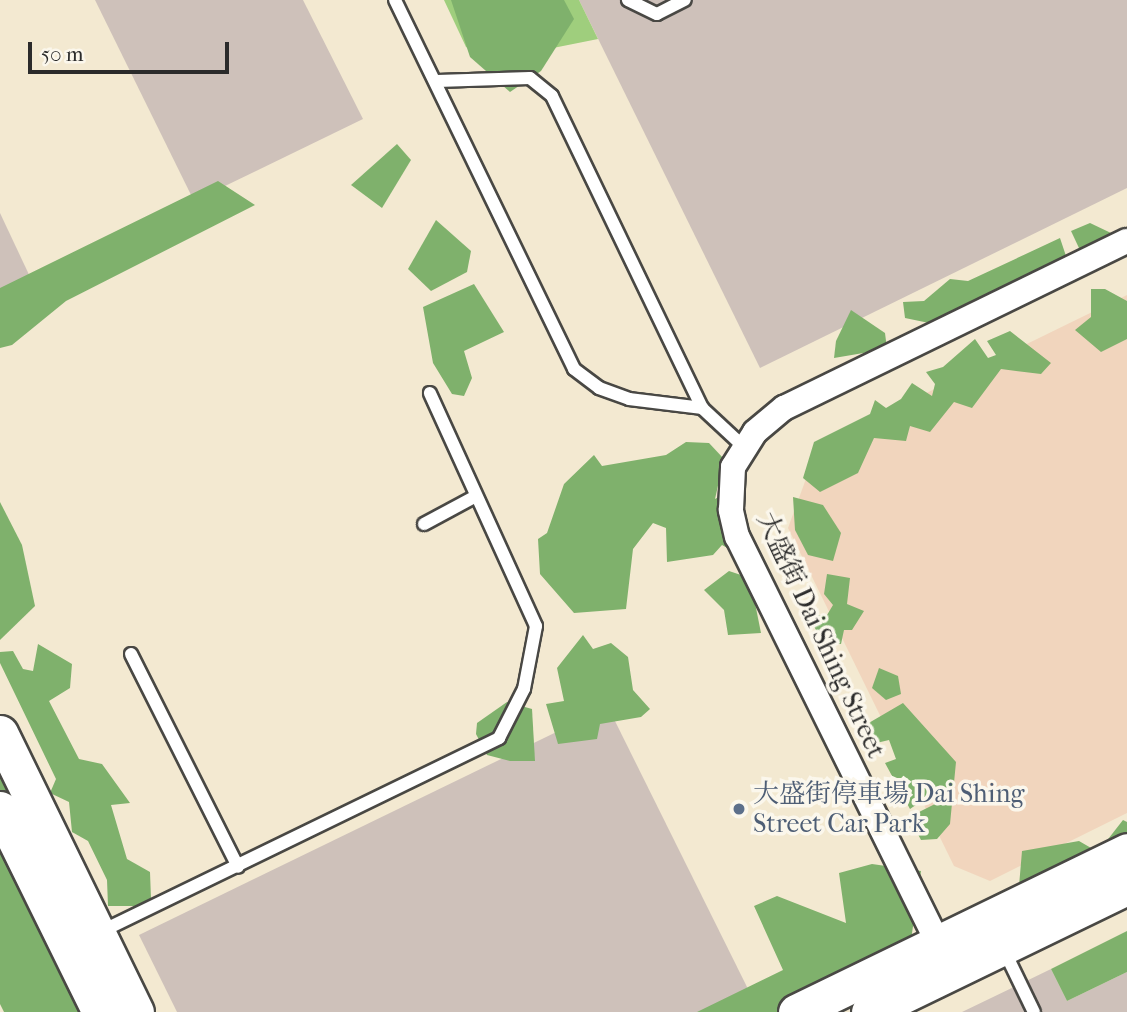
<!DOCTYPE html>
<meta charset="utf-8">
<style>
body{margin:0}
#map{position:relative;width:1127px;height:1012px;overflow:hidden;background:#f3e9d1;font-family:"IM FELL French Canon","Noto Serif TC",serif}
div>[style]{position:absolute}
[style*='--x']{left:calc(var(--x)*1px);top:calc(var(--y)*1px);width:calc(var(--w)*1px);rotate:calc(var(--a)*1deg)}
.built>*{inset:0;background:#f1d5bd}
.industrial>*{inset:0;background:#cec1ba}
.green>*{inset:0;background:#9fce7d}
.forest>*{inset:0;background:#7fb16c}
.roads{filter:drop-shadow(2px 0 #494844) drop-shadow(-2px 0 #494844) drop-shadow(0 2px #494844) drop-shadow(0 -2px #494844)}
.lane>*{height:12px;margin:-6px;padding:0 6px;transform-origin:6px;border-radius:6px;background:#fff}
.street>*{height:24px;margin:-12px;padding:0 12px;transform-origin:12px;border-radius:12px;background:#fff}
.secondary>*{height:35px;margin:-17.5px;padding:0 17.5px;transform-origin:17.5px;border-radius:17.5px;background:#fff}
.dots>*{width:19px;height:19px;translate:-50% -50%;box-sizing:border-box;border:4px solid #fbf7ec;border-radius:50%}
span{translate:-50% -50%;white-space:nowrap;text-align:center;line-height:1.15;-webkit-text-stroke:7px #fbf7ec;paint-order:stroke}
.street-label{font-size:26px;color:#2b2b2b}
.service-label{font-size:26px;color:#4e5e75}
.left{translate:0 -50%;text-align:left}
.scale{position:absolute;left:28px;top:42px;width:201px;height:32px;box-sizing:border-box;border:4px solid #2b2b2b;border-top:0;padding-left:9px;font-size:21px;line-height:24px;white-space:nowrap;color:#2b2b2b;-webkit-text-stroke:5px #fbf7ec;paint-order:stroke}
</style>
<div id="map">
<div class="built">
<div style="clip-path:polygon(1127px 295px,1127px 813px,990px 881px,954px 866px,788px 528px,818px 446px)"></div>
</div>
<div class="industrial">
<div style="clip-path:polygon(95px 0,303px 0,363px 119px,194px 201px)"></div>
<div style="clip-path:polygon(579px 0,1127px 0,1127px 188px,760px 368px)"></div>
<div style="clip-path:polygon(0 213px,32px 281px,0 296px)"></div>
<div style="clip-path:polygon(608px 707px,751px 995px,716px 1012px,177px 1012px,139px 935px)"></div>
<div style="clip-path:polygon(1051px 969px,1067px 1001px,1127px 972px,1127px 1012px,962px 1012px)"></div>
</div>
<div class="green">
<div style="clip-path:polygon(444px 0,579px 0,598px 39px,513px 56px,486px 56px,466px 47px)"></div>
</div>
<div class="forest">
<div style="clip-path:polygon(451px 0,564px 0,574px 19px,541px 71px,510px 92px,470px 57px)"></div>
<div style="clip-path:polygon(397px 144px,411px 160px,382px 208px,351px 185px)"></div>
<div style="clip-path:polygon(218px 181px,255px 205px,66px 301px,12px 345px,0 348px,0 288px)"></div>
<div style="clip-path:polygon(436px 220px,471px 251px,467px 272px,431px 291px,408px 269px)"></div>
<div style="clip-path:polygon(1090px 223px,1111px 233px,1095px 249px,1079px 248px,1071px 231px)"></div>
<div style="clip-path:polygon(1060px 238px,1066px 256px,1051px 270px,958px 329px,905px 318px,903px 302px,924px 301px,950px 279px,968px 281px)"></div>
<div style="clip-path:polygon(474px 284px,504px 332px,464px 351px,472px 378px,464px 396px,452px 394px,433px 363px,423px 307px)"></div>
<div style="clip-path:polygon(1091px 289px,1105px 289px,1127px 301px,1127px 339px,1101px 352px,1075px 330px,1091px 317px)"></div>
<div style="clip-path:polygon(851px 310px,885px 333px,887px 349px,834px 358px,836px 341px)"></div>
<div style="clip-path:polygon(1010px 331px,1051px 363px,1041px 374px,1001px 369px,972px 408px,954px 402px,930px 432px,910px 426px,906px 441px,874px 438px,858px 473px,820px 492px,803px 478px,814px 442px,870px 414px,875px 400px,886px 408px,901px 399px,912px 383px,932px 396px,935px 384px,926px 372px,943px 367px,975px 339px,988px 358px,996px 355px,987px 341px)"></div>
<div style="clip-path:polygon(686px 442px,709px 443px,724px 459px,715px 499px,741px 484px,745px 531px,733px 551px,722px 545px,713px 555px,667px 562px,666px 528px,653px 523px,633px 549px,626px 609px,574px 613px,540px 574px,538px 539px,547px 533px,564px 484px,594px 455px,602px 466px,666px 455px)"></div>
<div style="clip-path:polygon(793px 497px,823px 505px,841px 533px,833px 561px,808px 555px,795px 530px)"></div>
<div style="clip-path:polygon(0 502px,22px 545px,35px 606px,0 640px)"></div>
<div style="clip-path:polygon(729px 571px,750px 578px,761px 633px,728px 635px,724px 610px,704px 590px)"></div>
<div style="clip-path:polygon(827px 574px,850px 578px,847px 604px,864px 611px,852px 630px,844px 630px,841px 644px,823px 643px,808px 615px,827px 615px,833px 605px,824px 594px)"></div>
<div style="clip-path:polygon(583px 635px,593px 649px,611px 643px,628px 657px,633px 690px,650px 709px,641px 717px,600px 724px,597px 739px,558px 744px,546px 704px,564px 701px,557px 668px)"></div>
<div style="clip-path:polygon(38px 644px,72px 664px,70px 688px,49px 701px,79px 759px,102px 764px,130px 803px,111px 805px,127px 859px,150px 872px,151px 899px,138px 906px,108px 906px,107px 880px,88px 841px,72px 832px,69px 802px,50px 793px,56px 779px,0 663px,0 652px,13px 651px,23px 669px,33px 671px)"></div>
<div style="clip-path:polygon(879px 668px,898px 676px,901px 694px,886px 700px,872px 688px)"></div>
<div style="clip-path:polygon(507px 702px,532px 709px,535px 761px,510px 761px,487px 755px,476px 734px,477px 723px)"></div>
<div style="clip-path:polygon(903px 703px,956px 762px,950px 824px,937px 839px,921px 840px,909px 817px,935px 804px,932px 794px,910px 809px,885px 763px,896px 759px,889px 740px,868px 745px,855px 731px)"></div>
<div style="clip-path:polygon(0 740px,135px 1012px,4px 1012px,0 1004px)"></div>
<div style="clip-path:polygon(1123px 820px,1127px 822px,1127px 876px,1019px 886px,1022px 851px,1079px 841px,1098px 852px)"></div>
<div style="clip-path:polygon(872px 864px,921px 871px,911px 940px,828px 1012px,697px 1012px,783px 970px,754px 906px,777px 896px,846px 923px,839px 873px)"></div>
<div style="clip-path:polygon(1127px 931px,1127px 972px,1067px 1001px,1051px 969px)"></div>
</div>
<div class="roads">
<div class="lane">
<div style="--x:395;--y:0;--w:410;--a:64.1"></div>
<div style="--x:574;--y:369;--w:31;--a:37"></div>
<div style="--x:599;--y:388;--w:32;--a:20"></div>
<div style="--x:629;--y:399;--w:74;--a:7"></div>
<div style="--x:628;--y:0;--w:32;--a:26"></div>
<div style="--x:657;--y:14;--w:31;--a:-27"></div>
<div style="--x:437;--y:81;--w:93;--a:-1.8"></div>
<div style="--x:530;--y:78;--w:28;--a:39"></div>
<div style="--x:552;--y:96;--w:346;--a:64.3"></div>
<div style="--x:702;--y:408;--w:57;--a:42.9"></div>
<div style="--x:424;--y:524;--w:59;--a:-28.3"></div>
<div style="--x:131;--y:654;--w:238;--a:63.3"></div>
<div style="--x:98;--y:933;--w:446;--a:-25.9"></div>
<div style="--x:499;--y:738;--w:55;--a:-63"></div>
<div style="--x:524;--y:689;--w:64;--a:-79.2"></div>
<div style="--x:536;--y:626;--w:256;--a:-114.5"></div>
<div style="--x:1003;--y:948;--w:71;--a:64.2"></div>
</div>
<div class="street">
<div style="--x:945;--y:957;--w:469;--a:-116.3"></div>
<div style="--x:737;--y:537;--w:28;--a:-103"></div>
<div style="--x:731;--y:510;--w:43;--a:-87.3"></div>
<div style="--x:733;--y:467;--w:41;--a:-57.8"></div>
<div style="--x:755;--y:432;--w:38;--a:-40"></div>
<div style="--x:784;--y:408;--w:381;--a:-26"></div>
</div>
<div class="secondary">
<div style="--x:0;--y:733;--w:310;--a:64"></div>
<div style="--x:0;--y:809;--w:226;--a:63.8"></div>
<div style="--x:796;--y:1012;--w:368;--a:-25.9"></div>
<div style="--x:869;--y:1012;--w:287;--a:-25.9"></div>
</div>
</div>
<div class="dots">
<div style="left:739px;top:809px;background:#5c6f8a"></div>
</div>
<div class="street-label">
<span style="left:821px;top:635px;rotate:65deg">大盛街 Dai Shing Street</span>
</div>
<div class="service-label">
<span class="left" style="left:753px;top:809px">大盛街停車場 Dai Shing<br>Street Car Park</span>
</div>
<div class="scale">50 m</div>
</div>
